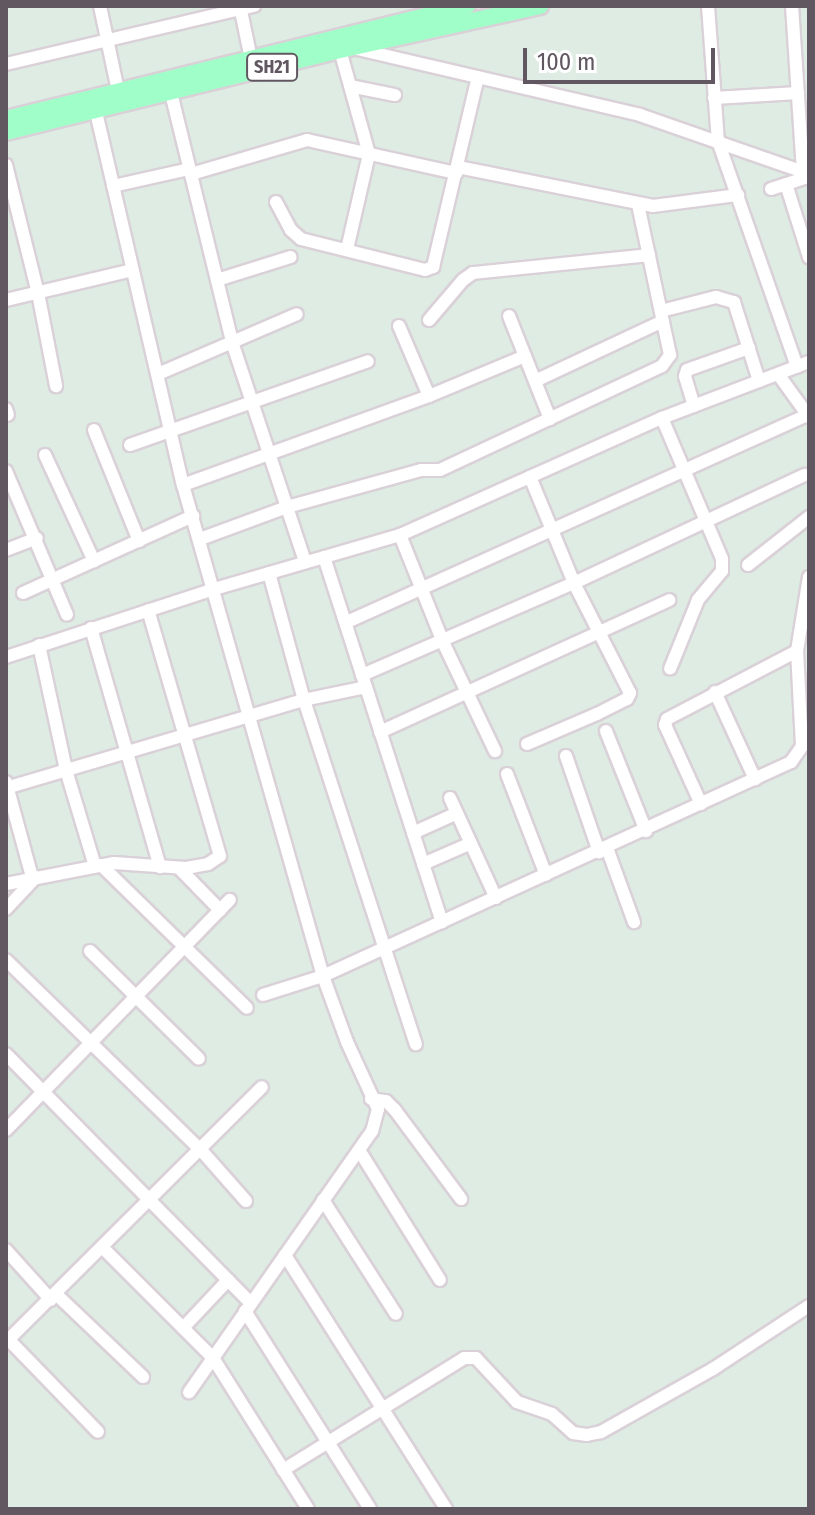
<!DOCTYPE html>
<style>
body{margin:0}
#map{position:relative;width:815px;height:1515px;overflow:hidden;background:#deece3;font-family:"Fira Sans Condensed",sans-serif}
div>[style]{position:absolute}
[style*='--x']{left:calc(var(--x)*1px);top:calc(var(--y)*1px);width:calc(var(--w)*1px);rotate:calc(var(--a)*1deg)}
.roads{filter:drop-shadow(2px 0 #dad1d8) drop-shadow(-2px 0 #dad1d8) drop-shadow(0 2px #dad1d8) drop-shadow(0 -2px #dad1d8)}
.minor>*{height:12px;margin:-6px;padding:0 6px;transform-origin:6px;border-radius:6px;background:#fff}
.major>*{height:16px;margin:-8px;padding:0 8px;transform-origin:8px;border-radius:8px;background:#a0ffc8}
span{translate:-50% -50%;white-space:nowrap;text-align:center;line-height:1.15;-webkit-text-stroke:6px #fff;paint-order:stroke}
.shield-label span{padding:2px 6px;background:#fff;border:2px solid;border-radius:6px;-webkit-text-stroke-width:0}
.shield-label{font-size:18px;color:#615760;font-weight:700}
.frame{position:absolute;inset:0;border:8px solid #615760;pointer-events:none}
.scale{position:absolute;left:523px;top:48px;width:192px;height:36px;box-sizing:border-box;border:4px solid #615760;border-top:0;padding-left:10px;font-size:24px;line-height:28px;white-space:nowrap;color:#615760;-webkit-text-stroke:6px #fff;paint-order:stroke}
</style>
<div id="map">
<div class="roads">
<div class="minor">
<div style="--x:100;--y:6;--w:87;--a:78"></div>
<div style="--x:240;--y:6;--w:54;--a:78.3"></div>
<div style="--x:708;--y:6;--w:135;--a:85.8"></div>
<div style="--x:718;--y:141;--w:239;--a:70.7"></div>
<div style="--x:792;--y:6;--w:166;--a:86.2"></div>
<div style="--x:353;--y:48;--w:295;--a:13.1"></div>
<div style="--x:640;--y:115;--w:179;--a:19.2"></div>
<div style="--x:340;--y:50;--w:108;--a:74.4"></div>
<div style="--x:369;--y:154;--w:98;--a:103"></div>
<div style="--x:6;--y:64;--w:255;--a:-13.2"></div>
<div style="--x:350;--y:86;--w:46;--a:11.3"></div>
<div style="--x:171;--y:93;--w:256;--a:76.2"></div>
<div style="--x:232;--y:342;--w:232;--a:71.6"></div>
<div style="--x:714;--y:98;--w:84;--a:-3.4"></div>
<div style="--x:96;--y:112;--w:383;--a:76.9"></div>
<div style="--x:183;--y:485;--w:511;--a:74.09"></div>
<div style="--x:323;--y:976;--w:70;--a:70"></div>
<div style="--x:347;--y:1042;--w:74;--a:65.2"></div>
<div style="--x:378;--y:1109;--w:23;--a:105"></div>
<div style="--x:372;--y:1131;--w:319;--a:125"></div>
<div style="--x:6;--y:165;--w:132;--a:76"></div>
<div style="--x:38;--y:293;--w:95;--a:79"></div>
<div style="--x:458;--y:167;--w:199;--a:11.3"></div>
<div style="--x:653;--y:206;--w:86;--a:-7.4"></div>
<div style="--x:191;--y:174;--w:121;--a:-16.3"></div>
<div style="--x:307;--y:140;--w:153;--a:12.5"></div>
<div style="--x:786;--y:184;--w:77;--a:72.5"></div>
<div style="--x:113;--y:186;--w:78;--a:-12.6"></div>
<div style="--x:771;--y:189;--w:40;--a:-18"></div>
<div style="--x:276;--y:202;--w:32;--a:62"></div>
<div style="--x:291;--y:230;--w:13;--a:42"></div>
<div style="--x:301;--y:239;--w:128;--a:14"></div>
<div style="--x:425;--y:270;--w:9;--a:-21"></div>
<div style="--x:433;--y:267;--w:195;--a:-76.7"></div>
<div style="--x:217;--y:280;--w:77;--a:-17.3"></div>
<div style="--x:6;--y:300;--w:130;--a:-13.3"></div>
<div style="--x:661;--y:311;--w:57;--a:-14.3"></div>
<div style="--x:716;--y:297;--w:19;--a:16"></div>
<div style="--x:734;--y:302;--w:83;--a:72.4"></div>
<div style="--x:509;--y:316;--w:111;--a:68.3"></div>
<div style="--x:429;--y:320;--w:52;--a:-49.6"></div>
<div style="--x:463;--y:280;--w:12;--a:-35"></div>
<div style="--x:473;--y:273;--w:177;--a:-5.8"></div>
<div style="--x:399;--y:326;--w:76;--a:66.8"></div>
<div style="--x:158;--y:374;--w:151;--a:-23.3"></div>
<div style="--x:778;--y:374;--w:53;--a:54.2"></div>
<div style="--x:535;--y:381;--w:141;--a:-25.1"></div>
<div style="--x:694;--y:406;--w:31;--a:-107"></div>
<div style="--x:685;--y:376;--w:6;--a:-72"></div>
<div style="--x:687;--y:370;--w:66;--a:-19.5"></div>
<div style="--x:6;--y:409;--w:6;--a:72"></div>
<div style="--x:662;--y:418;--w:153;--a:66.9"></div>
<div style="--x:722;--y:559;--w:12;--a:90"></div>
<div style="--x:722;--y:571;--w:38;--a:130"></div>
<div style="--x:698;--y:600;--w:74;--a:112.1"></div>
<div style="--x:94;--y:430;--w:120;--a:67.9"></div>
<div style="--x:130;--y:445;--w:252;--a:-19.4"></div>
<div style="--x:45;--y:455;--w:117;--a:65.2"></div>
<div style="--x:6;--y:471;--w:156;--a:67"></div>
<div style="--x:183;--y:485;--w:262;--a:-19.9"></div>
<div style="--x:429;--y:396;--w:104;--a:-22.6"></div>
<div style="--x:400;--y:535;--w:115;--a:68.1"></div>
<div style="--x:443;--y:642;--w:121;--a:64.5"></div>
<div style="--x:200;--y:539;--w:93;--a:-20.2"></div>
<div style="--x:287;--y:507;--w:139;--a:-15.4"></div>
<div style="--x:421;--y:470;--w:19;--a:0"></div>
<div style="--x:440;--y:470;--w:245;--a:-25.1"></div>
<div style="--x:662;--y:366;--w:14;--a:-54"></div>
<div style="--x:670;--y:355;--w:153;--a:-102"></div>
<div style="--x:6;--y:550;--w:33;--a:-21"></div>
<div style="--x:324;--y:557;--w:384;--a:72.1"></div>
<div style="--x:748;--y:565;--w:78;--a:-38.2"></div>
<div style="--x:269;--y:573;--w:132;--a:74.6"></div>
<div style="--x:304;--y:700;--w:362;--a:72"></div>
<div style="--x:23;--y:593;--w:187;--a:-24.4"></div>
<div style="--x:347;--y:622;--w:504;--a:-24.23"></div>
<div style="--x:91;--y:628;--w:249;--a:73.9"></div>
<div style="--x:39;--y:645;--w:128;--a:77.8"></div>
<div style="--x:66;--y:770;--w:100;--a:73.2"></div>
<div style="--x:6;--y:657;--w:219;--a:-18.1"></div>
<div style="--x:214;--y:589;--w:194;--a:-16.2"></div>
<div style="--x:400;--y:535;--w:287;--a:-24.1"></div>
<div style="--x:662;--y:418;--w:157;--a:-20.9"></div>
<div style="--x:362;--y:675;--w:231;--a:-23.5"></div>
<div style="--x:574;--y:583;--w:255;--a:-25.1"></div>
<div style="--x:715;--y:692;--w:96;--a:65.3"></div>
<div style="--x:606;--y:731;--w:108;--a:68.2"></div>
<div style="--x:380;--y:732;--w:318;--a:-24.5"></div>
<div style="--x:527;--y:744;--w:76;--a:-23.2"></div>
<div style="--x:597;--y:714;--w:34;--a:-27"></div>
<div style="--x:627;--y:699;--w:7;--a:-63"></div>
<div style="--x:630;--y:693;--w:123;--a:-117"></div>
<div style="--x:574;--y:583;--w:115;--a:-112.5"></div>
<div style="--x:566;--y:756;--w:102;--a:71"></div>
<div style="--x:507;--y:774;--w:108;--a:68.9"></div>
<div style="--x:6;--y:782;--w:98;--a:74.7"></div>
<div style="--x:6;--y:788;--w:311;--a:-16.5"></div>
<div style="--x:304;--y:700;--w:63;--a:-11.8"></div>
<div style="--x:450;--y:798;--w:110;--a:65.3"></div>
<div style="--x:701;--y:804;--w:87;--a:-114.5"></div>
<div style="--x:665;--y:725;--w:6;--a:-72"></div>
<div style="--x:667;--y:719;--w:147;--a:-27.6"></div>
<div style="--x:413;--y:833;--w:48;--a:-24.4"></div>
<div style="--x:607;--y:848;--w:79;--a:70"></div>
<div style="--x:423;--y:864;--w:52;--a:-23.6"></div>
<div style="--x:101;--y:865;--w:204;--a:44.4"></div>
<div style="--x:179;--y:868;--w:59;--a:45.7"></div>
<div style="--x:6;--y:884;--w:110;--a:-11"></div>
<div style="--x:114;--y:863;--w:72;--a:4"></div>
<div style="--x:186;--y:868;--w:22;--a:-10"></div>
<div style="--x:208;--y:864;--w:14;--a:-34"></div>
<div style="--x:220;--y:856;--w:256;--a:-106.3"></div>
<div style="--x:6;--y:909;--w:44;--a:-46.8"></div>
<div style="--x:90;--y:951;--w:153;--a:44.7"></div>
<div style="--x:6;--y:960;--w:272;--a:44.3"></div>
<div style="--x:201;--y:1150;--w:68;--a:48.6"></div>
<div style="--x:263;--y:995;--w:63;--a:-17.6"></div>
<div style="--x:323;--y:976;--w:515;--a:-24.57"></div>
<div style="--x:791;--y:762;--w:19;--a:-55"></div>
<div style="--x:802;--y:746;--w:95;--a:-93"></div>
<div style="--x:797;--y:651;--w:75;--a:-80.8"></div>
<div style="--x:6;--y:1054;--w:349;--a:45.5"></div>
<div style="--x:371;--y:1099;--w:15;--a:8"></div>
<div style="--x:386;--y:1101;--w:13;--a:45"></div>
<div style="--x:395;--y:1110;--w:111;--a:53.4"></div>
<div style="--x:6;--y:1130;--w:321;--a:-45.8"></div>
<div style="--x:359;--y:1150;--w:153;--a:58.1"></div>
<div style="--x:323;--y:1200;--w:135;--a:57.4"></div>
<div style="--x:103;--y:1248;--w:156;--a:45"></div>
<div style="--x:213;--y:1358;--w:178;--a:57.8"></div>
<div style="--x:6;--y:1250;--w:67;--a:48"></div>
<div style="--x:285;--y:1255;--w:301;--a:57.6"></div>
<div style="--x:57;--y:1295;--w:119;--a:43.6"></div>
<div style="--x:245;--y:1311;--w:234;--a:57.7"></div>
<div style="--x:183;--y:1328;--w:66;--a:-46.8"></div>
<div style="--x:6;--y:1337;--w:132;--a:45.9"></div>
<div style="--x:6;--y:1342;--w:361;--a:-44.9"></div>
<div style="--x:283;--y:1470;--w:213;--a:-31.7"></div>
<div style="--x:464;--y:1358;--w:12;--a:0"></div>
<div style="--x:476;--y:1358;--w:60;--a:47"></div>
<div style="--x:517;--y:1402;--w:37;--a:19"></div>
<div style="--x:552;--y:1414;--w:28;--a:42"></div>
<div style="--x:573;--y:1433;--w:14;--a:8"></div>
<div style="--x:587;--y:1435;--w:14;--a:-12"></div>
<div style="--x:601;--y:1432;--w:129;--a:-29.4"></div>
<div style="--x:713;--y:1369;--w:115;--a:-33.3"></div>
</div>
<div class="major">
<div style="--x:6;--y:119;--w:475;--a:-13.8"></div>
<div style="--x:6;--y:132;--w:344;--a:-13.8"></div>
<div style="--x:340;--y:50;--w:205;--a:-12.4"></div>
</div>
</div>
<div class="shield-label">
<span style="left:272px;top:67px">SH21</span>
</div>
<div class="frame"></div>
<div class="scale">100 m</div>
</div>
